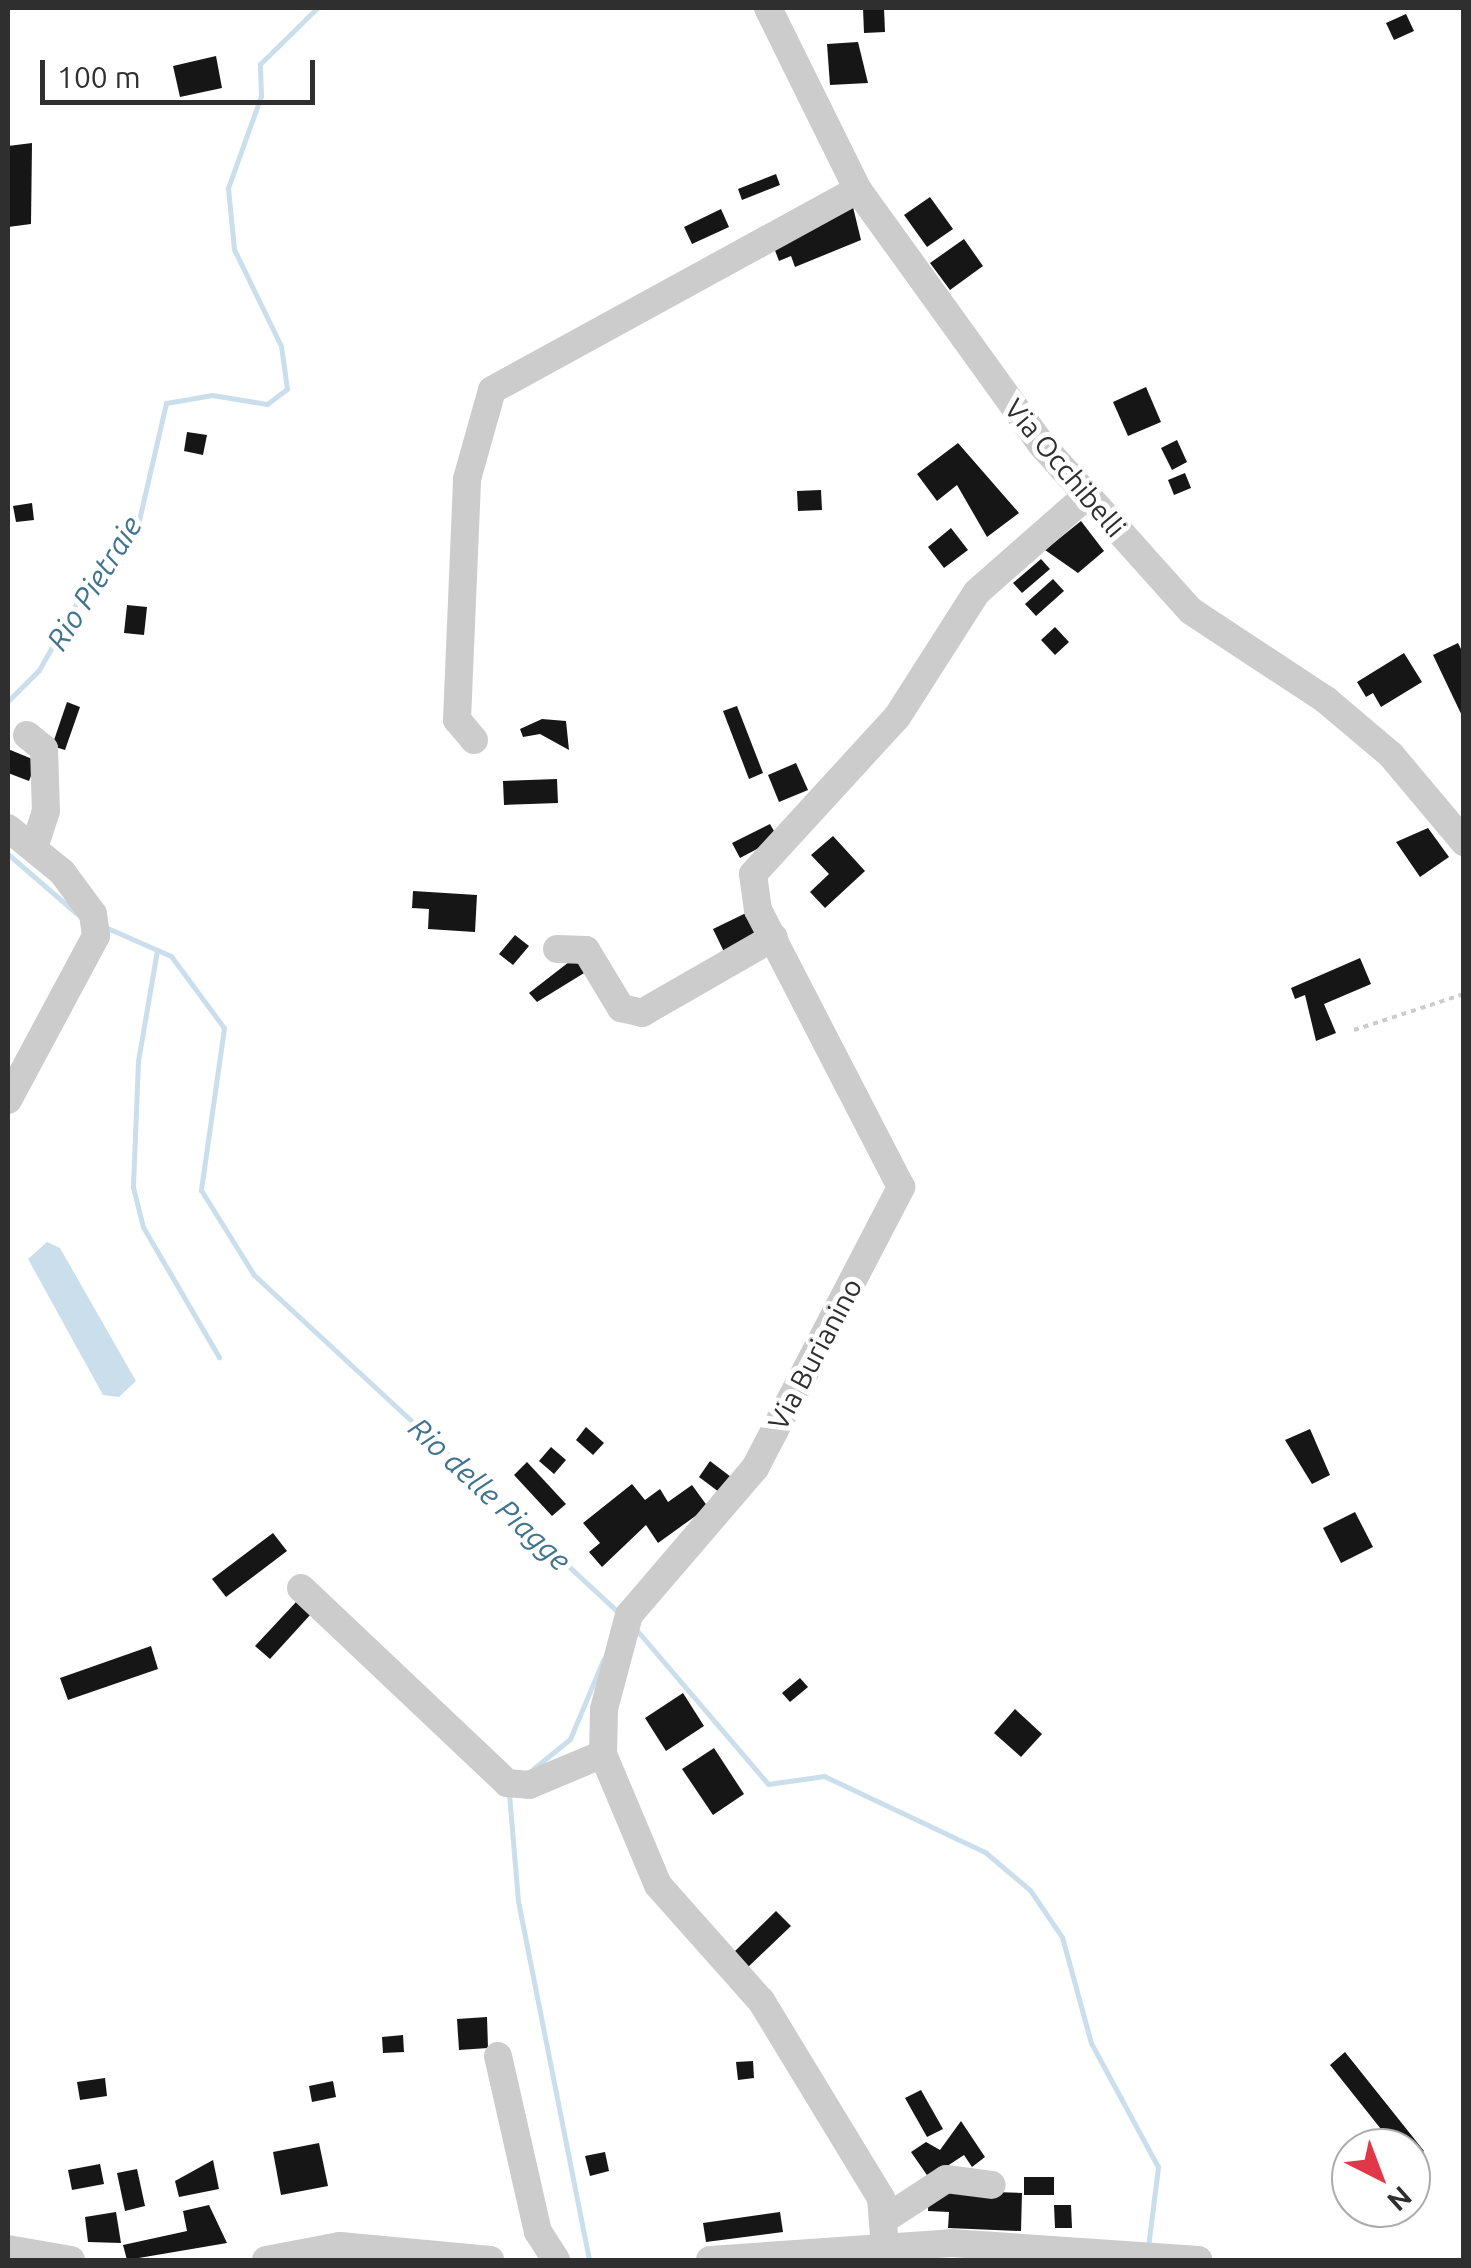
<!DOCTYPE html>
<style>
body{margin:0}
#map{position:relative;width:1471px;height:2268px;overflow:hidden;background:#fff;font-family:Ubuntu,sans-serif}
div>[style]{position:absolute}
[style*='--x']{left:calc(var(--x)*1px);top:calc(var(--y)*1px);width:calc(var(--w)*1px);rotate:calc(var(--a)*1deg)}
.water>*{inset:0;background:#cadfeb}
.stream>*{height:5px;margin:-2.5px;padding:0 2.5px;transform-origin:2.5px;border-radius:2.5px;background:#cadfeb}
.building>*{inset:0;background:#161616}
.path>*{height:4px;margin-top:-2px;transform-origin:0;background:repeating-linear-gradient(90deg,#ccc 0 5px,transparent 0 10px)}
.minor>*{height:28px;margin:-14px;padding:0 14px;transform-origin:14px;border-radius:14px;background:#ccc}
span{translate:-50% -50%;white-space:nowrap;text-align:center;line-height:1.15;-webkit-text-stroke:10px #fff;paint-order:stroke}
.street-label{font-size:28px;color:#2f2f2f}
.water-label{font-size:30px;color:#3f738f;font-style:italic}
.frame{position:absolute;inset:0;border:10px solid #2f2f2f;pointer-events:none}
.north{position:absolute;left:1331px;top:2128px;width:100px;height:100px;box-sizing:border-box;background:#fff;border:2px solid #acacac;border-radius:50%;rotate:138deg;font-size:28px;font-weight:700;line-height:40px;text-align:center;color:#2f2f2f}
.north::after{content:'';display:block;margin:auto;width:35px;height:45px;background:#e03749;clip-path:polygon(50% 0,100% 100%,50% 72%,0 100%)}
.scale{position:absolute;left:40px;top:60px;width:275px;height:45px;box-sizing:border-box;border:5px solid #2f2f2f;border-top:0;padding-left:12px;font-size:30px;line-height:35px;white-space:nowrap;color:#2f2f2f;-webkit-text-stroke:8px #fff;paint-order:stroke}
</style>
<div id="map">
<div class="water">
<div style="clip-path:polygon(47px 1242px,60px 1248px,136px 1381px,119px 1397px,103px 1395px,28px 1259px)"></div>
</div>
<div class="stream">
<div style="--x:8;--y:701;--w:44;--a:-45"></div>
<div style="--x:39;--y:670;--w:112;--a:-60.7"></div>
<div style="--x:94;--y:572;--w:69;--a:-49.1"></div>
<div style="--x:139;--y:520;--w:120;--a:-77"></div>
<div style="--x:166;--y:403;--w:47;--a:-9.9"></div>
<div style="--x:212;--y:395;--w:56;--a:9.3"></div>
<div style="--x:267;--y:404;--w:25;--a:-37"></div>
<div style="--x:287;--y:389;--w:43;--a:-97.9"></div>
<div style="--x:281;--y:346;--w:108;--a:-115.9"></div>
<div style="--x:234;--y:249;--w:61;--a:-95.6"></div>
<div style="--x:228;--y:188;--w:98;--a:-70.3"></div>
<div style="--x:261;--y:96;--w:32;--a:-92"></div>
<div style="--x:260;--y:64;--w:80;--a:-44.5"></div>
<div style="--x:8;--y:854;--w:91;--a:41"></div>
<div style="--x:105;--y:927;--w:72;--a:23.7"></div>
<div style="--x:171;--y:956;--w:89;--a:53.6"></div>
<div style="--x:224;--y:1028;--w:164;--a:98.1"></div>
<div style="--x:201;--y:1190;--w:100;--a:58.1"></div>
<div style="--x:254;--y:1275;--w:497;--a:42.8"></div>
<div style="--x:157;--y:950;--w:113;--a:99.7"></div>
<div style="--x:138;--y:1061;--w:126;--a:92.3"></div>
<div style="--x:133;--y:1187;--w:41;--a:76"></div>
<div style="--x:143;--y:1227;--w:151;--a:59.7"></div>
<div style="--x:634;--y:1627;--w:206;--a:49.5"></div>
<div style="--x:768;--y:1784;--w:57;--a:-8.1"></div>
<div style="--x:824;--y:1776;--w:178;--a:25.3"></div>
<div style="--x:985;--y:1852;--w:59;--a:40.2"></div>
<div style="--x:1030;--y:1890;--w:57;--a:55.8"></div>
<div style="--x:1062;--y:1937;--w:110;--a:74.7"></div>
<div style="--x:1091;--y:2043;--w:141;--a:61.6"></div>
<div style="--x:1158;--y:2167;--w:81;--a:97.1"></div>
<div style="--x:533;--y:1769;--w:48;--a:-39"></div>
<div style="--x:570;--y:1739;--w:86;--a:-67.3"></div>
<div style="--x:509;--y:1794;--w:107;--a:85.2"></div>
<div style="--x:518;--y:1901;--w:366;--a:78.8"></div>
</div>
<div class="building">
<div style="clip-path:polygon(863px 8px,884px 8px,885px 32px,864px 33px)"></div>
<div style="clip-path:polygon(1406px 14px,1414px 31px,1394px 40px,1386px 23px)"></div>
<div style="clip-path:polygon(858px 42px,868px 83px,830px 85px,827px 44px)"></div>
<div style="clip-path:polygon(216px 56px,222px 88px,180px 97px,173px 66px)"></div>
<div style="clip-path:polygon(32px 143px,31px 224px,8px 227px,8px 146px)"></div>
<div style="clip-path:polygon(776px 174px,780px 185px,742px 200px,738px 189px)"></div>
<div style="clip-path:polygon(930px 197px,953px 229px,927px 247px,904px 215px)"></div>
<div style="clip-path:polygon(853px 207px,861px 240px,795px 267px,791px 256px,779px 261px,771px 240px)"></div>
<div style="clip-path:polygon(721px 209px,729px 227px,692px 244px,684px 227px)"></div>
<div style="clip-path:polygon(964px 239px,983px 266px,950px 290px,930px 263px)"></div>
<div style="clip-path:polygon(1146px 387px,1161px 422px,1128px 436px,1113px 402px)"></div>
<div style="clip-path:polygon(187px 432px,207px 435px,203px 455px,184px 451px)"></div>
<div style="clip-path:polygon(1177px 440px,1187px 462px,1172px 470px,1161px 448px)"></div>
<div style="clip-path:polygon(958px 443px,1019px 513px,987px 537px,957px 485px,937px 501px,917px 474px)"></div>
<div style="clip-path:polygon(1185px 473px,1191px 488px,1174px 495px,1168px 480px)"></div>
<div style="clip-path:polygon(821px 490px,822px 510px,798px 511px,797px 491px)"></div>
<div style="clip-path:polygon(32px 503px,34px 520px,16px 522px,13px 506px)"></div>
<div style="clip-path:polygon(1081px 521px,1104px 551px,1078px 573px,1045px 550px)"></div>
<div style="clip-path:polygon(951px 528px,968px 550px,944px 568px,928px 547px)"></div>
<div style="clip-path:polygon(1041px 559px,1050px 569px,1022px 593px,1013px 583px)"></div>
<div style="clip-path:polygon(1053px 579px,1064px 591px,1036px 616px,1025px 604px)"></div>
<div style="clip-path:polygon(127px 605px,147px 607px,144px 635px,124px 633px)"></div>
<div style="clip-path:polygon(1055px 627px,1069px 642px,1055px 655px,1041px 640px)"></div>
<div style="clip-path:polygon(1458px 643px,1464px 655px,1464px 720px,1433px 655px)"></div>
<div style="clip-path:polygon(1404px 653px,1422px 682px,1381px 707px,1373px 693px,1366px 697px,1357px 682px)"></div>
<div style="clip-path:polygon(67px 702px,80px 707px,65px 750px,52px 746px)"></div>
<div style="clip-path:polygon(737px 706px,763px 773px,749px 779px,723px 711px)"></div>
<div style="clip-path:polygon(542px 719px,566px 721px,569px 750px,540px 734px,523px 737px,520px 729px)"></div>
<div style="clip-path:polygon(8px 749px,37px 761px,29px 781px,8px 773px)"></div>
<div style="clip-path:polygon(796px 763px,808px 790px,779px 802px,768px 775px)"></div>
<div style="clip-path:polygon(557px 779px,558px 803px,504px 805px,503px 781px)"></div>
<div style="clip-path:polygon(770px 824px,778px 838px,740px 858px,732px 843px)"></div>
<div style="clip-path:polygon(1428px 828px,1449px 857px,1420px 877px,1396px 842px)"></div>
<div style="clip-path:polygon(833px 836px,865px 871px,825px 908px,810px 892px,829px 874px,811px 855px)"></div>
<div style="clip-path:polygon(413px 891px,477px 895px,475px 932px,428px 929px,429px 909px,412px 908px)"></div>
<div style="clip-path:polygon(746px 913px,758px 938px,725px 954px,713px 929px)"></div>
<div style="clip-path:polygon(515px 935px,529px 946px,513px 965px,499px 954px)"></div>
<div style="clip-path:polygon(578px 955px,589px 970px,537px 1002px,529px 993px)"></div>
<div style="clip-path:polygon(1360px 958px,1371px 984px,1324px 1004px,1336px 1033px,1316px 1041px,1305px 995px,1295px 999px,1291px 988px)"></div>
<div style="clip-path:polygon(586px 1427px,604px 1443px,593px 1455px,576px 1440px)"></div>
<div style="clip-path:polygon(1310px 1429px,1330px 1475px,1312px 1484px,1285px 1440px)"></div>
<div style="clip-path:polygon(551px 1447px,566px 1460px,554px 1474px,539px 1461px)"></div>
<div style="clip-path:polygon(710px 1461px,731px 1477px,719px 1492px,699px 1477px)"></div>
<div style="clip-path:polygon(527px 1462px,566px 1504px,552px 1516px,514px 1475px)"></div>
<div style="clip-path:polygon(632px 1484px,645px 1500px,660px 1489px,668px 1502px,692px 1485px,708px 1507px,658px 1543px,646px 1525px,602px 1567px,589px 1552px,600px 1543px,583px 1523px)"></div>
<div style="clip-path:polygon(1355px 1512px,1373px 1547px,1341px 1563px,1323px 1528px)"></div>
<div style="clip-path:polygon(273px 1533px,287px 1551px,226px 1597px,212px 1579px)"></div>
<div style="clip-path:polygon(297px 1601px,311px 1614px,270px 1659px,255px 1646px)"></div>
<div style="clip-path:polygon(151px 1646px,158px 1669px,68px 1700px,60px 1678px)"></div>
<div style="clip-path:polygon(800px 1678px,808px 1687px,790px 1702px,782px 1693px)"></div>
<div style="clip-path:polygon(683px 1693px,704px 1726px,666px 1751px,645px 1718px)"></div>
<div style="clip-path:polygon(1015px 1709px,1042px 1734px,1021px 1757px,994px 1733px)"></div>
<div style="clip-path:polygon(714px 1748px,744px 1794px,713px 1815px,682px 1769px)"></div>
<div style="clip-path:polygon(776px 1911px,791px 1926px,747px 1968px,733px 1953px)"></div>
<div style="clip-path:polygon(487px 2017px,488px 2048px,459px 2050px,457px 2019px)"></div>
<div style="clip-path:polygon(403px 2035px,404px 2052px,383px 2053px,382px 2037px)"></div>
<div style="clip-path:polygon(1345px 2052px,1424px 2151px,1411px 2161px,1411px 2148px,1396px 2148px,1330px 2065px)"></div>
<div style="clip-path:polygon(753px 2061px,754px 2078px,738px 2080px,736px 2062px)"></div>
<div style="clip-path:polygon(105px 2078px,107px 2096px,80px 2100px,77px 2082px)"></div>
<div style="clip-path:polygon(333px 2081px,336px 2097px,312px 2102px,309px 2086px)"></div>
<div style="clip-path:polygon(921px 2090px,943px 2129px,927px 2137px,905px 2098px)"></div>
<div style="clip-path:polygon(961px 2121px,985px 2157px,972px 2167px,964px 2155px,929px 2178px,911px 2152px,926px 2142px,940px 2150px)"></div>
<div style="clip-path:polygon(319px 2143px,328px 2186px,281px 2195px,273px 2152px)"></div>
<div style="clip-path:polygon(605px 2152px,609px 2171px,590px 2176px,585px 2156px)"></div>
<div style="clip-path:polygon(213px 2160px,219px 2189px,179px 2197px,175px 2181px)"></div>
<div style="clip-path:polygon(100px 2164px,104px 2184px,72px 2190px,68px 2170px)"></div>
<div style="clip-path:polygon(137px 2169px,145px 2206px,125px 2211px,117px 2173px)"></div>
<div style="clip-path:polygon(1024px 2177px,1054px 2177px,1054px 2195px,1024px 2195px)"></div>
<div style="clip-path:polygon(929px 2190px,1022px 2193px,1021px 2231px,948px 2228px,949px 2212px,928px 2211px)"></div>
<div style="clip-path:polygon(209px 2205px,227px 2243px,127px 2260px,123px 2245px,187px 2231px,183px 2211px)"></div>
<div style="clip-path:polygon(1054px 2205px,1071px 2205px,1072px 2228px,1055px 2228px)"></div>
<div style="clip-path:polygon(116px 2212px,121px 2243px,88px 2242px,85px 2217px)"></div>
<div style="clip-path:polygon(780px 2212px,783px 2232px,706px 2242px,703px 2223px)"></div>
</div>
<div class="path">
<div style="--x:1354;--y:1030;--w:116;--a:-18.1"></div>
</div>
<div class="minor">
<div style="--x:768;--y:8;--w:203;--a:63.7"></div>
<div style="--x:858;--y:190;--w:313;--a:54.2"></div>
<div style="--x:1041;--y:444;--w:224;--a:48.1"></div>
<div style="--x:1191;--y:611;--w:162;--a:33.4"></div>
<div style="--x:1326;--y:700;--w:85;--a:40.2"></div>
<div style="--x:1391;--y:755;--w:114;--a:50"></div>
<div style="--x:27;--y:735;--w:22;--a:39"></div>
<div style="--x:44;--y:749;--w:62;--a:88.2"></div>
<div style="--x:46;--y:811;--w:35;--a:108"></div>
<div style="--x:474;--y:740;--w:26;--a:-130"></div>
<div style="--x:457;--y:720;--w:241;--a:-87.6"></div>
<div style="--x:467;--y:479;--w:92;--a:-74.3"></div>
<div style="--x:492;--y:390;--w:417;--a:-28.7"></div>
<div style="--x:8;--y:828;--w:70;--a:39.2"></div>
<div style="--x:62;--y:872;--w:52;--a:53.6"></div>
<div style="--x:93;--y:914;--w:22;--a:82"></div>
<div style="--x:96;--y:936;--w:186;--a:118.2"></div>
<div style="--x:557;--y:949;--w:29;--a:2"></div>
<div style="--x:586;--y:950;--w:68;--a:58.9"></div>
<div style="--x:621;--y:1008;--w:22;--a:13"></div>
<div style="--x:642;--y:1013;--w:152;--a:-29.9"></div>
<div style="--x:301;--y:1588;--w:284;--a:43.4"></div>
<div style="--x:507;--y:1783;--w:22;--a:5"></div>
<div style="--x:529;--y:1785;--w:80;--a:-22.7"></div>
<div style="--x:498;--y:2056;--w:180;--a:77.2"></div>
<div style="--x:538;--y:2232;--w:33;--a:57"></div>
<div style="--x:888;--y:2217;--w:69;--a:-33.2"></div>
<div style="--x:946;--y:2179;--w:46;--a:7.4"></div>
<div style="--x:8;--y:2249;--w:64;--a:9.9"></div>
<div style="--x:266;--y:2260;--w:75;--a:-10.7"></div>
<div style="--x:340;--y:2246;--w:151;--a:5.3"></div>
<div style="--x:710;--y:2260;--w:242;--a:-4"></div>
<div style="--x:951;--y:2243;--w:248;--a:3.9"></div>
<div style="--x:886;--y:2260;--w:62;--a:-94.6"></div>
<div style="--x:881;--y:2198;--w:231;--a:-121.3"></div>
<div style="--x:761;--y:2001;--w:155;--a:-131.6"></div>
<div style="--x:658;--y:1885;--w:142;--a:-112.8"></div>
<div style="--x:603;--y:1754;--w:45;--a:-88.7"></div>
<div style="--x:604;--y:1709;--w:97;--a:-75.1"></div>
<div style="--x:629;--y:1615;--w:194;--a:-49.4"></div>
<div style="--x:755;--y:1468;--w:317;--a:-62.5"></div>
<div style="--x:901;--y:1187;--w:312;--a:-117.3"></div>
<div style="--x:758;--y:910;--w:36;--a:-98"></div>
<div style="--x:753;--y:874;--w:213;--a:-47.5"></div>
<div style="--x:897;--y:717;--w:148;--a:-57.4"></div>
<div style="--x:977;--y:592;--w:144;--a:-41.3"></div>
</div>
<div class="street-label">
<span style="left:1065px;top:468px;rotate:50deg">Via Occhibelli</span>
<span style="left:815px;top:1354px;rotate:-62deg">Via Burianino</span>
</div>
<div class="water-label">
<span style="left:94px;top:583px;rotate:-58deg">Rio Pietraie</span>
<span style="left:490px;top:1494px;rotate:43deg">Rio delle Piagge</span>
</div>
<div class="frame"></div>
<div class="north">N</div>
<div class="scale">100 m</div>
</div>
